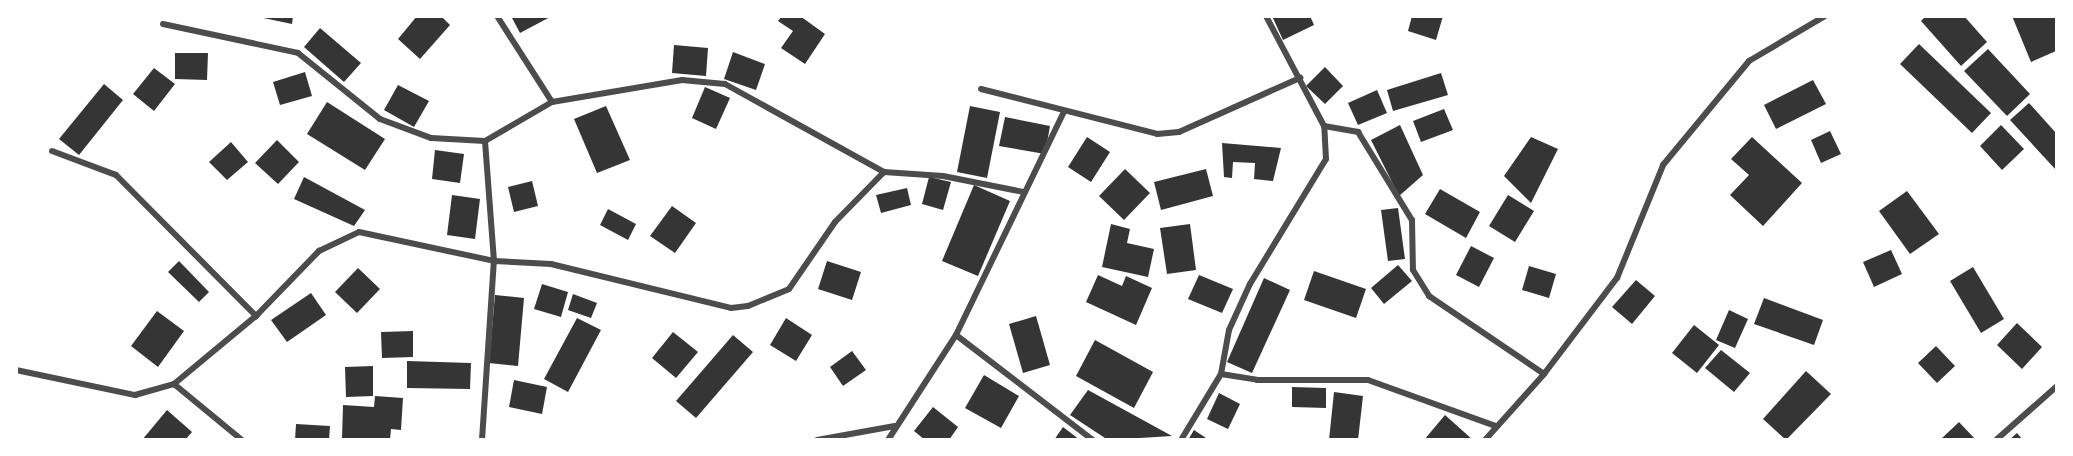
<!DOCTYPE html>
<style>
body{margin:0}
#map{position:relative;width:2073px;height:456px;overflow:hidden;background:#fff;font-family:"Fira Sans Condensed",sans-serif}
div>[style]{position:absolute}
[style*='--x']{left:calc(var(--x)*1px);top:calc(var(--y)*1px);width:calc(var(--w)*1px);rotate:calc(var(--a)*1deg)}
.building>*{inset:0;background:#353535}
.minor>*{height:6px;margin:-3px;padding:0 3px;transform-origin:3px;border-radius:3px;background:#4c4c4c}
span{translate:-50% -50%;white-space:nowrap;text-align:center;line-height:1.15;-webkit-text-stroke:5px #fff;paint-order:stroke}
.frame{position:absolute;inset:0;border:18px solid #fff;pointer-events:none}
</style>
<div id="map">
<div class="building">
<div style="clip-path:polygon(254px 16px,293px 16px,292px 24px)"></div>
<div style="clip-path:polygon(417px 16px,441px 16px,450px 25px,420px 59px,398px 39px)"></div>
<div style="clip-path:polygon(511px 16px,552px 16px,520px 33px)"></div>
<div style="clip-path:polygon(782px 16px,800px 16px,825px 34px,805px 64px,781px 48px,793px 31px,778px 21px)"></div>
<div style="clip-path:polygon(1272px 16px,1310px 16px,1314px 25px,1283px 40px)"></div>
<div style="clip-path:polygon(1412px 16px,1443px 16px,1436px 40px,1408px 31px)"></div>
<div style="clip-path:polygon(1926px 16px,1964px 16px,1987px 42px,1961px 66px,1921px 21px)"></div>
<div style="clip-path:polygon(2012px 16px,2056px 16px,2056px 51px,2031px 62px)"></div>
<div style="clip-path:polygon(320px 28px,361px 63px,344px 82px,304px 47px)"></div>
<div style="clip-path:polygon(1919px 44px,1991px 113px,1972px 133px,1900px 64px)"></div>
<div style="clip-path:polygon(674px 45px,708px 48px,706px 76px,672px 73px)"></div>
<div style="clip-path:polygon(1988px 49px,2030px 94px,2007px 116px,1964px 71px)"></div>
<div style="clip-path:polygon(733px 52px,765px 64px,756px 90px,724px 79px)"></div>
<div style="clip-path:polygon(175px 53px,208px 53px,207px 80px,175px 79px)"></div>
<div style="clip-path:polygon(1325px 67px,1343px 86px,1325px 104px,1306px 86px)"></div>
<div style="clip-path:polygon(154px 68px,175px 84px,154px 111px,133px 94px)"></div>
<div style="clip-path:polygon(305px 72px,312px 96px,280px 105px,273px 82px)"></div>
<div style="clip-path:polygon(1441px 73px,1448px 95px,1393px 111px,1387px 90px)"></div>
<div style="clip-path:polygon(1813px 80px,1826px 104px,1776px 129px,1764px 105px)"></div>
<div style="clip-path:polygon(104px 84px,123px 100px,79px 155px,59px 139px)"></div>
<div style="clip-path:polygon(398px 85px,429px 101px,414px 127px,384px 110px)"></div>
<div style="clip-path:polygon(705px 87px,730px 98px,716px 129px,692px 118px)"></div>
<div style="clip-path:polygon(1377px 90px,1387px 113px,1358px 125px,1348px 103px)"></div>
<div style="clip-path:polygon(327px 102px,385px 139px,365px 170px,307px 134px)"></div>
<div style="clip-path:polygon(2029px 103px,2056px 133px,2056px 170px,2010px 120px)"></div>
<div style="clip-path:polygon(606px 106px,630px 160px,597px 173px,574px 119px)"></div>
<div style="clip-path:polygon(970px 106px,1000px 112px,987px 178px,957px 172px)"></div>
<div style="clip-path:polygon(1444px 109px,1453px 130px,1421px 142px,1413px 121px)"></div>
<div style="clip-path:polygon(1005px 117px,1050px 126px,1045px 154px,999px 146px)"></div>
<div style="clip-path:polygon(1400px 125px,1423px 175px,1399px 196px,1371px 140px)"></div>
<div style="clip-path:polygon(2001px 125px,2024px 149px,2002px 170px,1980px 146px)"></div>
<div style="clip-path:polygon(1830px 131px,1841px 154px,1821px 163px,1811px 140px)"></div>
<div style="clip-path:polygon(1087px 137px,1110px 152px,1091px 182px,1068px 167px)"></div>
<div style="clip-path:polygon(1531px 137px,1558px 149px,1531px 203px,1504px 176px)"></div>
<div style="clip-path:polygon(1752px 137px,1802px 183px,1763px 226px,1730px 195px,1749px 175px,1731px 159px)"></div>
<div style="clip-path:polygon(277px 140px,299px 162px,278px 184px,255px 163px)"></div>
<div style="clip-path:polygon(231px 142px,248px 162px,227px 180px,209px 162px)"></div>
<div style="clip-path:polygon(1222px 143px,1281px 148px,1273px 181px,1254px 179px,1255px 163px,1233px 162px,1232px 178px,1224px 177px)"></div>
<div style="clip-path:polygon(435px 150px,464px 154px,460px 183px,432px 179px)"></div>
<div style="clip-path:polygon(1125px 169px,1150px 193px,1124px 220px,1099px 196px)"></div>
<div style="clip-path:polygon(1206px 169px,1213px 196px,1161px 210px,1154px 182px)"></div>
<div style="clip-path:polygon(304px 177px,365px 210px,354px 226px,294px 199px)"></div>
<div style="clip-path:polygon(929px 177px,951px 182px,943px 210px,922px 204px)"></div>
<div style="clip-path:polygon(532px 181px,538px 206px,514px 212px,508px 187px)"></div>
<div style="clip-path:polygon(974px 185px,1010px 201px,978px 276px,942px 261px)"></div>
<div style="clip-path:polygon(907px 188px,911px 205px,881px 213px,876px 195px)"></div>
<div style="clip-path:polygon(1440px 189px,1480px 212px,1466px 238px,1425px 214px)"></div>
<div style="clip-path:polygon(1907px 191px,1939px 234px,1910px 254px,1879px 211px)"></div>
<div style="clip-path:polygon(452px 195px,480px 199px,475px 239px,447px 235px)"></div>
<div style="clip-path:polygon(1508px 195px,1534px 211px,1515px 242px,1489px 226px)"></div>
<div style="clip-path:polygon(672px 206px,696px 223px,675px 253px,650px 236px)"></div>
<div style="clip-path:polygon(1398px 208px,1405px 259px,1388px 261px,1381px 210px)"></div>
<div style="clip-path:polygon(608px 209px,636px 224px,628px 240px,600px 225px)"></div>
<div style="clip-path:polygon(1111px 224px,1130px 229px,1127px 243px,1154px 249px,1148px 277px,1102px 267px)"></div>
<div style="clip-path:polygon(1190px 224px,1196px 270px,1167px 274px,1160px 228px)"></div>
<div style="clip-path:polygon(1471px 246px,1494px 258px,1479px 287px,1456px 275px)"></div>
<div style="clip-path:polygon(1891px 250px,1902px 274px,1874px 287px,1863px 262px)"></div>
<div style="clip-path:polygon(179px 261px,209px 292px,199px 302px,168px 272px)"></div>
<div style="clip-path:polygon(827px 261px,861px 272px,852px 300px,818px 289px)"></div>
<div style="clip-path:polygon(1398px 265px,1412px 281px,1384px 304px,1371px 288px)"></div>
<div style="clip-path:polygon(1529px 266px,1556px 274px,1549px 298px,1522px 290px)"></div>
<div style="clip-path:polygon(1973px 267px,2004px 319px,1981px 333px,1950px 281px)"></div>
<div style="clip-path:polygon(358px 268px,380px 289px,357px 313px,335px 292px)"></div>
<div style="clip-path:polygon(1314px 271px,1366px 289px,1356px 318px,1304px 300px)"></div>
<div style="clip-path:polygon(1098px 275px,1122px 286px,1126px 276px,1152px 288px,1136px 325px,1086px 302px)"></div>
<div style="clip-path:polygon(1199px 275px,1233px 289px,1222px 313px,1188px 299px)"></div>
<div style="clip-path:polygon(1264px 278px,1290px 290px,1252px 373px,1227px 362px)"></div>
<div style="clip-path:polygon(1636px 280px,1655px 296px,1632px 324px,1612px 307px)"></div>
<div style="clip-path:polygon(542px 284px,568px 292px,561px 317px,534px 309px)"></div>
<div style="clip-path:polygon(311px 293px,326px 315px,287px 342px,271px 320px)"></div>
<div style="clip-path:polygon(573px 294px,597px 303px,591px 318px,568px 310px)"></div>
<div style="clip-path:polygon(495px 295px,524px 298px,518px 366px,489px 363px)"></div>
<div style="clip-path:polygon(1764px 298px,1823px 320px,1814px 345px,1754px 324px)"></div>
<div style="clip-path:polygon(1729px 310px,1748px 319px,1735px 348px,1716px 340px)"></div>
<div style="clip-path:polygon(157px 311px,184px 331px,158px 367px,131px 346px)"></div>
<div style="clip-path:polygon(1036px 316px,1050px 365px,1023px 373px,1009px 324px)"></div>
<div style="clip-path:polygon(577px 318px,601px 330px,568px 392px,544px 379px)"></div>
<div style="clip-path:polygon(786px 318px,812px 335px,796px 361px,770px 345px)"></div>
<div style="clip-path:polygon(2017px 323px,2042px 347px,2022px 369px,1997px 345px)"></div>
<div style="clip-path:polygon(1694px 325px,1719px 345px,1697px 373px,1672px 353px)"></div>
<div style="clip-path:polygon(413px 331px,413px 357px,382px 358px,381px 332px)"></div>
<div style="clip-path:polygon(673px 332px,698px 352px,676px 378px,652px 358px)"></div>
<div style="clip-path:polygon(733px 335px,753px 352px,696px 418px,676px 401px)"></div>
<div style="clip-path:polygon(1095px 340px,1153px 372px,1134px 408px,1076px 376px)"></div>
<div style="clip-path:polygon(1936px 346px,1955px 366px,1937px 383px,1918px 363px)"></div>
<div style="clip-path:polygon(1721px 350px,1750px 373px,1734px 392px,1705px 368px)"></div>
<div style="clip-path:polygon(852px 351px,866px 370px,843px 386px,830px 367px)"></div>
<div style="clip-path:polygon(407px 361px,471px 363px,470px 389px,407px 388px)"></div>
<div style="clip-path:polygon(373px 366px,373px 396px,346px 397px,345px 367px)"></div>
<div style="clip-path:polygon(1806px 371px,1831px 394px,1786px 440px,1763px 419px)"></div>
<div style="clip-path:polygon(984px 375px,1019px 396px,1001px 428px,965px 408px)"></div>
<div style="clip-path:polygon(514px 380px,547px 387px,542px 414px,509px 407px)"></div>
<div style="clip-path:polygon(1292px 387px,1326px 388px,1326px 408px,1292px 407px)"></div>
<div style="clip-path:polygon(1088px 390px,1172px 436px,1108px 440px,1070px 415px)"></div>
<div style="clip-path:polygon(1334px 392px,1363px 396px,1358px 440px,1329px 440px)"></div>
<div style="clip-path:polygon(1219px 393px,1240px 404px,1228px 429px,1207px 419px)"></div>
<div style="clip-path:polygon(375px 396px,403px 398px,401px 430px,391px 429px,390px 440px,342px 438px,343px 405px,374px 407px)"></div>
<div style="clip-path:polygon(933px 407px,958px 427px,949px 440px,925px 440px,914px 431px)"></div>
<div style="clip-path:polygon(167px 410px,192px 432px,185px 440px,142px 440px)"></div>
<div style="clip-path:polygon(1445px 415px,1473px 440px,1424px 440px)"></div>
<div style="clip-path:polygon(1959px 422px,1976px 440px,1940px 440px)"></div>
<div style="clip-path:polygon(296px 424px,330px 426px,329px 440px,295px 440px)"></div>
<div style="clip-path:polygon(1063px 427px,1080px 440px,1054px 440px)"></div>
<div style="clip-path:polygon(1194px 430px,1209px 440px,1188px 440px)"></div>
<div style="clip-path:polygon(2017px 433px,2023px 440px,2009px 440px)"></div>
</div>
<div class="minor">
<div style="--x:497;--y:16;--w:102;--a:57.4"></div>
<div style="--x:163;--y:24;--w:138;--a:12.1"></div>
<div style="--x:298;--y:53;--w:105;--a:38.8"></div>
<div style="--x:380;--y:119;--w:54;--a:20.4"></div>
<div style="--x:431;--y:138;--w:54;--a:3.2"></div>
<div style="--x:485;--y:141;--w:78;--a:-30.2"></div>
<div style="--x:552;--y:102;--w:132;--a:-9.6"></div>
<div style="--x:682;--y:80;--w:43;--a:5.3"></div>
<div style="--x:725;--y:84;--w:182;--a:29"></div>
<div style="--x:884;--y:172;--w:59;--a:3.9"></div>
<div style="--x:943;--y:176;--w:83;--a:11.2"></div>
<div style="--x:981;--y:89;--w:182;--a:14.3"></div>
<div style="--x:1157;--y:134;--w:22;--a:-5"></div>
<div style="--x:1179;--y:132;--w:133;--a:-24.1"></div>
<div style="--x:1324;--y:126;--w:35;--a:10"></div>
<div style="--x:1358;--y:132;--w:103;--a:58.5"></div>
<div style="--x:1412;--y:220;--w:50;--a:88.9"></div>
<div style="--x:1413;--y:270;--w:31;--a:58"></div>
<div style="--x:1429;--y:296;--w:139;--a:34.1"></div>
<div style="--x:52;--y:151;--w:68;--a:20.6"></div>
<div style="--x:116;--y:175;--w:199;--a:45.2"></div>
<div style="--x:956;--y:335;--w:173;--a:37.5"></div>
<div style="--x:16;--y:370;--w:122;--a:11.9"></div>
<div style="--x:135;--y:395;--w:41;--a:-15.8"></div>
<div style="--x:174;--y:384;--w:107;--a:-39.7"></div>
<div style="--x:256;--y:316;--w:91;--a:-45.9"></div>
<div style="--x:319;--y:251;--w:44;--a:-25.4"></div>
<div style="--x:359;--y:232;--w:138;--a:12.1"></div>
<div style="--x:494;--y:261;--w:57;--a:3"></div>
<div style="--x:551;--y:264;--w:185;--a:13.7"></div>
<div style="--x:731;--y:308;--w:17;--a:-7"></div>
<div style="--x:748;--y:306;--w:44;--a:-22.5"></div>
<div style="--x:789;--y:289;--w:81;--a:-55.5"></div>
<div style="--x:835;--y:222;--w:70;--a:-45.6"></div>
<div style="--x:1221;--y:374;--w:36;--a:9"></div>
<div style="--x:1257;--y:380;--w:111;--a:0"></div>
<div style="--x:1368;--y:380;--w:136;--a:19.8"></div>
<div style="--x:174;--y:384;--w:88;--a:39.5"></div>
<div style="--x:482;--y:440;--w:179;--a:-86.2"></div>
<div style="--x:494;--y:261;--w:120;--a:-94.3"></div>
<div style="--x:817;--y:440;--w:79;--a:-10.2"></div>
<div style="--x:888;--y:440;--w:125;--a:-57.1"></div>
<div style="--x:956;--y:335;--w:248;--a:-64.2"></div>
<div style="--x:1181;--y:440;--w:77;--a:-58.8"></div>
<div style="--x:1221;--y:374;--w:45;--a:-79.7"></div>
<div style="--x:1229;--y:330;--w:51;--a:-65.5"></div>
<div style="--x:1250;--y:284;--w:146;--a:-58.7"></div>
<div style="--x:1326;--y:159;--w:33;--a:-93"></div>
<div style="--x:1324;--y:126;--w:124;--a:-117.8"></div>
<div style="--x:1485;--y:440;--w:89;--a:-48.2"></div>
<div style="--x:1544;--y:374;--w:121;--a:-52.8"></div>
<div style="--x:1617;--y:278;--w:122;--a:-67.8"></div>
<div style="--x:1663;--y:165;--w:135;--a:-50.4"></div>
<div style="--x:1749;--y:61;--w:88;--a:-30.6"></div>
<div style="--x:1996;--y:440;--w:80;--a:-41.5"></div>
</div>
<div class="frame"></div>
</div>
